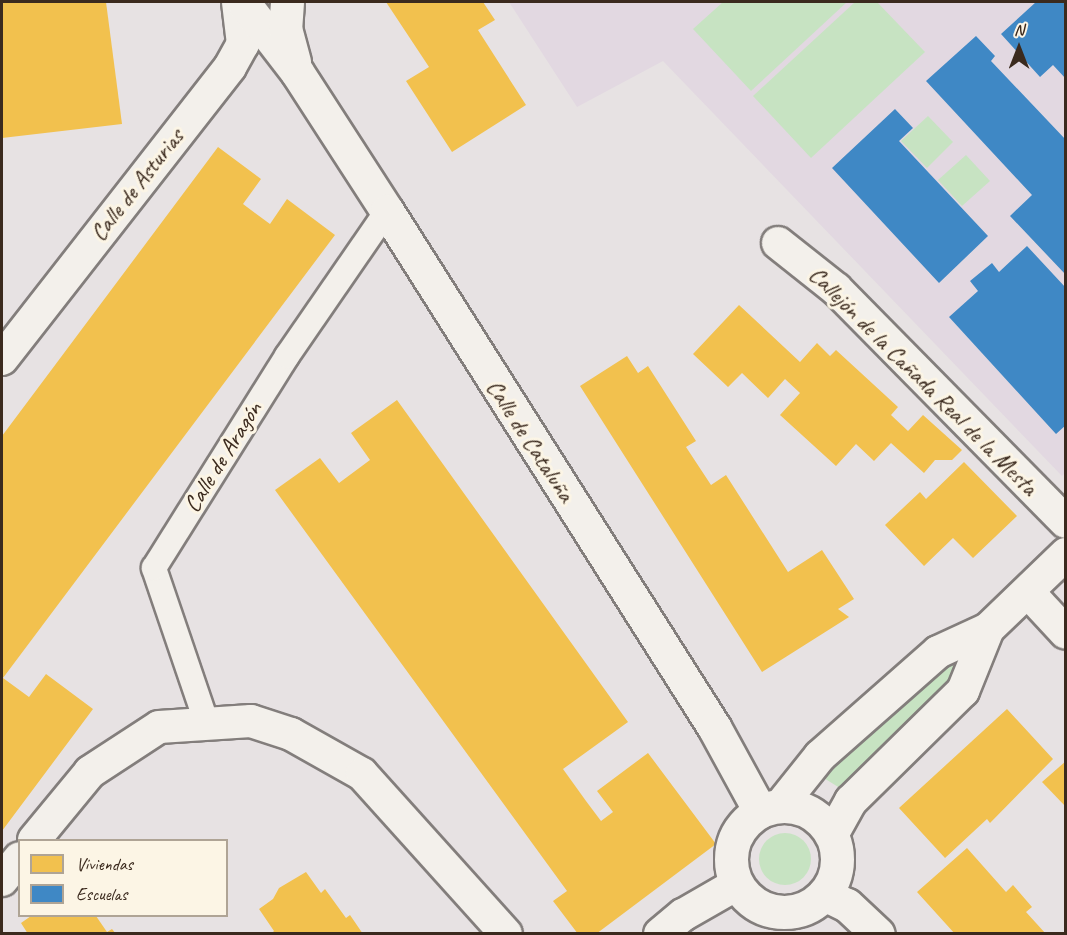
<!DOCTYPE html>
<meta charset="utf-8">
<style>
body{margin:0}
#map{position:relative;width:1067px;height:935px;overflow:hidden;background:#e7e2e3;font-family:Caveat,sans-serif}
div>[style]{position:absolute}
[style*='--x']{left:calc(var(--x)*1px);top:calc(var(--y)*1px);width:calc(var(--w)*1px);rotate:calc(var(--a)*1deg)}
.built>*{inset:0;background:#e2d8e1}
.green>*{inset:0;background:#c7e3c2}
.round{border-radius:50%}
.homes>*{inset:0;background:#f2c14e}
.schools>*{inset:0;background:#3f88c5}
.roads{filter:drop-shadow(2px 0 #837e7c) drop-shadow(-2px 0 #837e7c) drop-shadow(0 2px #837e7c) drop-shadow(0 -2px #837e7c)}
.pedestrian>*{height:24px;margin:-12px;padding:0 12px;transform-origin:12px;border-radius:12px;background:#f3f0eb}
.minor>*{height:32px;margin:-16px;padding:0 16px;transform-origin:16px;border-radius:16px;background:#f3f0eb}
.secondary>*{height:33px;margin:-16.5px;padding:0 16.5px;transform-origin:16.5px;border-radius:16.5px;background:#f3f0eb}
.secondary>.ring{margin:-16.5px;padding:0;box-sizing:content-box;background:none;border:33px solid #f3f0eb;border-radius:50%}
span{translate:-50% -50%;white-space:nowrap;text-align:center;line-height:1.15;-webkit-text-stroke:6px #fcf5e5;paint-order:stroke}
.street-label{font-size:24px;color:#3b2a1e}
.frame{position:absolute;inset:0;border:3px solid #3b2a1e;pointer-events:none}
.legend{position:absolute;left:18px;top:839px;width:210px;height:78px;box-sizing:border-box;background:#fcf5e5;border:2px solid #afa495;margin:0;padding:8px 10px;list-style:none;font-size:18px;color:#3b2a1e}
.legend li{display:flex;align-items:center;gap:12px;height:30px}
.legend b{width:30px;border:2px solid #afa495}
.north{position:absolute;left:989px;top:18px;width:60px;height:60px;-webkit-text-stroke:4px #fcf5e5;paint-order:stroke;rotate:0deg;font-size:16px;font-weight:700;line-height:24px;text-align:center;color:#3b2a1e}
.north::after{content:'';display:block;margin:auto;width:21px;height:27px;background:#3b2a1e;clip-path:polygon(50% 0,100% 100%,50% 72%,0 100%)}
</style>
<div id="map">
<div class="built">
<div style="clip-path:polygon(509px 2px,1065px 2px,1065px 473px,1062px 476px,663px 61px,577px 107px)"></div>
</div>
<div class="green">
<div style="clip-path:polygon(723px 2px,847px 2px,751px 91px,693px 29px)"></div>
<div style="clip-path:polygon(855px 2px,877px 2px,925px 52px,811px 158px,753px 96px)"></div>
<div style="clip-path:polygon(928px 116px,953px 142px,927px 168px,901px 141px)"></div>
<div style="clip-path:polygon(966px 155px,990px 181px,962px 206px,938px 180px)"></div>
<div style="clip-path:polygon(969px 648px,947px 687px,843px 790px,819px 775px,938px 666px)"></div>
<div class="round" style="left:759px;top:833px;width:52px;height:52px"></div>
</div>
<div class="homes">
<div style="clip-path:polygon(2px 2px,106px 2px,122px 124px,2px 138px)"></div>
<div style="clip-path:polygon(386px 2px,483px 2px,495px 20px,478px 30px,526px 105px,452px 152px,406px 81px,429px 67px)"></div>
<div style="clip-path:polygon(218px 147px,261px 179px,243px 204px,270px 224px,287px 199px,335px 235px,3px 678px,29px 697px,46px 674px,93px 709px,2px 831px,2px 436px)"></div>
<div style="clip-path:polygon(739px 305px,800px 362px,817px 343px,830px 356px,836px 350px,898px 407px,891px 415px,908px 431px,923px 415px,962px 450px,952px 460px,935px 460px,924px 473px,891px 443px,874px 461px,856px 444px,836px 466px,780px 415px,800px 393px,785px 379px,768px 398px,742px 373px,728px 387px,693px 354px)"></div>
<div style="clip-path:polygon(627px 356px,638px 373px,648px 366px,696px 441px,686px 447px,711px 485px,726px 475px,788px 572px,822px 550px,854px 599px,838px 609px,849px 617px,762px 672px,580px 386px)"></div>
<div style="clip-path:polygon(397px 400px,628px 722px,563px 769px,586px 801px,601px 821px,613px 812px,597px 791px,648px 753px,716px 844px,596px 934px,578px 934px,553px 901px,567px 891px,275px 490px,320px 458px,339px 483px,370px 460px,351px 433px)"></div>
<div style="clip-path:polygon(964px 462px,1017px 516px,973px 558px,953px 538px,924px 566px,885px 525px,920px 492px,926px 499px)"></div>
<div style="clip-path:polygon(1007px 709px,1053px 759px,990px 823px,987px 819px,945px 858px,899px 808px)"></div>
<div style="clip-path:polygon(1066px 761px,1066px 807px,1042px 782px)"></div>
<div style="clip-path:polygon(967px 848px,1006px 892px,1013px 885px,1032px 907px,1026px 912px,1046px 934px,955px 934px,917px 892px)"></div>
<div style="clip-path:polygon(306px 872px,321px 893px,325px 889px,346px 918px,350px 915px,363px 934px,271px 934px,274px 931px,259px 909px,273px 899px,279px 888px)"></div>
<div style="clip-path:polygon(31px 916px,96px 916px,107px 932px,112px 929px,116px 934px,28px 934px,21px 923px)"></div>
</div>
<div class="schools">
<div style="clip-path:polygon(1036px 2px,1066px 2px,1066px 79px,1053px 65px,1040px 77px,1001px 34px)"></div>
<div style="clip-path:polygon(976px 36px,995px 56px,991px 61px,1066px 140px,1066px 275px,1010px 216px,1032px 195px,926px 81px)"></div>
<div style="clip-path:polygon(895px 109px,913px 128px,899px 141px,988px 236px,939px 283px,832px 168px)"></div>
<div style="clip-path:polygon(1027px 246px,1066px 288px,1066px 425px,1056px 434px,949px 317px,978px 291px,970px 281px,992px 263px,999px 272px)"></div>
</div>
<div class="roads">
<div class="pedestrian">
<div style="--x:207;--y:724;--w:165;--a:-108.8"></div>
<div style="--x:154;--y:568;--w:250;--a:-57.9"></div>
<div style="--x:287;--y:356;--w:176;--a:-55.4"></div>
</div>
<div class="minor">
<div style="--x:778;--y:243;--w:74;--a:38.4"></div>
<div style="--x:836;--y:289;--w:327;--a:45.4"></div>
<div style="--x:2;--y:359;--w:370;--a:-52"></div>
<div style="--x:230;--y:67;--w:26;--a:-61"></div>
<div style="--x:243;--y:44;--w:42;--a:-96.8"></div>
<div style="--x:1029;--y:593;--w:54;--a:47.2"></div>
<div style="--x:780;--y:806;--w:64;--a:-51.3"></div>
<div style="--x:820;--y:756;--w:157;--a:-41.4"></div>
<div style="--x:938;--y:652;--w:55;--a:-24.7"></div>
<div style="--x:988;--y:629;--w:108;--a:-43.9"></div>
<div style="--x:832;--y:835;--w:39;--a:-61"></div>
<div style="--x:851;--y:801;--w:157;--a:-44.5"></div>
<div style="--x:963;--y:691;--w:67;--a:-68"></div>
<div style="--x:34;--y:840;--w:88;--a:-50.5"></div>
<div style="--x:90;--y:772;--w:82;--a:-33.1"></div>
<div style="--x:159;--y:727;--w:92;--a:-3.7"></div>
<div style="--x:251;--y:721;--w:42;--a:18"></div>
<div style="--x:291;--y:734;--w:81;--a:29.4"></div>
<div style="--x:362;--y:774;--w:215;--a:48"></div>
<div style="--x:2;--y:880;--w:28;--a:-51"></div>
<div style="--x:660;--y:934;--w:30;--a:-40"></div>
<div style="--x:683;--y:915;--w:62;--a:-29.9"></div>
</div>
<div class="secondary">
<div style="--x:243;--y:2;--w:88;--a:52.4"></div>
<div style="--x:297;--y:72;--w:166;--a:57.1"></div>
<div style="--x:387;--y:211;--w:611;--a:57.64"></div>
<div style="--x:714;--y:727;--w:96;--a:61.3"></div>
<div style="--x:287;--y:2;--w:26;--a:94"></div>
<div style="--x:285;--y:28;--w:35;--a:75"></div>
<div class="ring" style="left:731px;top:806px;width:73px;height:73px"></div>
<div style="--x:824;--y:894;--w:25;--a:26"></div>
<div style="--x:847;--y:905;--w:42;--a:43.1"></div>
</div>
</div>
<div class="street-label">
<span style="left:137px;top:185px;rotate:-52deg">Calle de Asturias</span>
<span style="left:923px;top:381px;rotate:45deg">Callejón de la Cañada Real de la Mesta</span>
<span style="left:530px;top:441px;rotate:57deg">Calle de Cataluña</span>
<span style="left:223px;top:457px;rotate:-58deg">Calle de Aragón</span>
</div>
<div class="frame"></div>
<ul class="legend">
<li><b style="height:16px;background:#f2c14e"></b>Viviendas</li>
<li><b style="height:16px;background:#3f88c5"></b>Escuelas</li>
</ul>
<div class="north">N</div>
</div>
